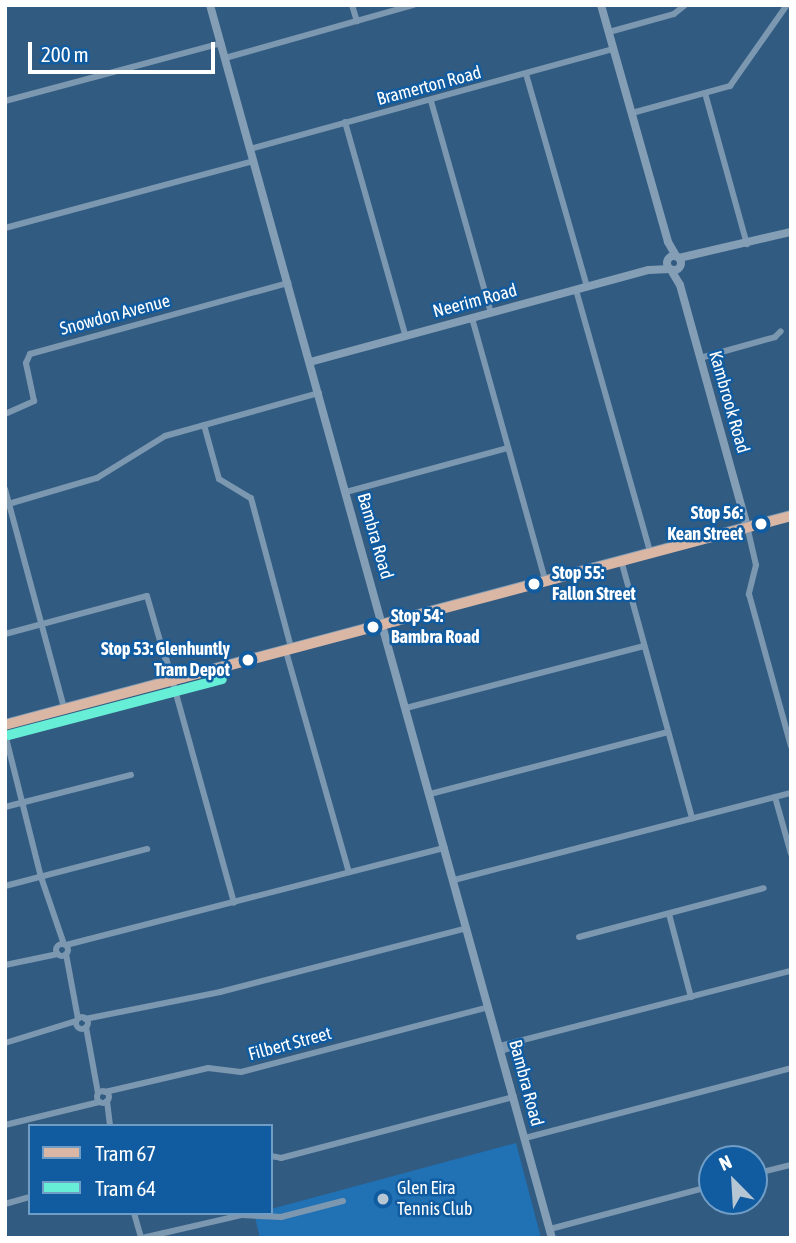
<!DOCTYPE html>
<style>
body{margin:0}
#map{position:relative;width:796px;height:1243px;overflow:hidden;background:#315b80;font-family:"Asap Condensed",sans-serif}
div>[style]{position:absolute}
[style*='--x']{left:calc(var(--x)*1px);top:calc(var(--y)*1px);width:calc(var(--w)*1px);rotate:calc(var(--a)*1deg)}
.green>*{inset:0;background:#2171b5}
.street>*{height:6px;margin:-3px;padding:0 3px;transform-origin:3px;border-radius:3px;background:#7c97b0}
.street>.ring{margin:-3px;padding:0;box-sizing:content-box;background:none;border:6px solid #7c97b0;border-radius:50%}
.secondary>*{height:8px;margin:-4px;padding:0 4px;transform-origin:4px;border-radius:4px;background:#849eb5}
.secondary>.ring{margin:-4px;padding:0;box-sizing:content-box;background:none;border:8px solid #849eb5;border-radius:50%}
.tram>*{height:2px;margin:-1px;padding:0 1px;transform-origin:1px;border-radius:1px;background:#7c97af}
.tram-1>*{height:10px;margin:-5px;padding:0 5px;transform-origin:5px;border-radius:5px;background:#dab6a5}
.tram-2>*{height:10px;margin:-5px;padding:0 5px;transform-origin:5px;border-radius:5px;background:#66eed7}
.dots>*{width:19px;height:19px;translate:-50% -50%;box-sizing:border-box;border:4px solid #115ca0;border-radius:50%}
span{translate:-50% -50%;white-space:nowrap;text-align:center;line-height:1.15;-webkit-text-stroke:5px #115ca0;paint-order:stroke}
.street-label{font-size:18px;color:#fff}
.stop-label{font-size:18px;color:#fff;font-weight:700}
.right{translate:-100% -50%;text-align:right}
.left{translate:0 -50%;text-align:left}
.poi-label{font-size:18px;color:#fff}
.frame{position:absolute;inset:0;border:7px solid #fff;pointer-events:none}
.legend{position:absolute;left:28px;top:1124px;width:245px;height:91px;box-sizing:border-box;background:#115ca0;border:2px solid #709dc6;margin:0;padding:9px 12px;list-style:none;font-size:21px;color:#fff}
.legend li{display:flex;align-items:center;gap:14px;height:35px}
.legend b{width:35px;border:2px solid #709dc6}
.north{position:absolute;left:698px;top:1145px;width:70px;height:70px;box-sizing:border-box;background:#115ca0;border:2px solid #709dc6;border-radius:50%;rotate:336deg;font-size:19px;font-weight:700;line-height:28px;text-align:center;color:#fff}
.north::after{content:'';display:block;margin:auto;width:24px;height:32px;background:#b7c6d3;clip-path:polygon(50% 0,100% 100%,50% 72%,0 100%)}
.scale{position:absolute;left:28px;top:42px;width:187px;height:32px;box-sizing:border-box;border:4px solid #fff;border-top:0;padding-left:9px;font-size:21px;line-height:24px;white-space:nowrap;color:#fff;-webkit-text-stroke:5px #115ca0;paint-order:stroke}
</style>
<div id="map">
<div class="green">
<div style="clip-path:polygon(516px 1143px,541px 1238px,260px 1238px,254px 1213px,271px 1213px,271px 1209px)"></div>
</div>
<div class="street">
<div style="--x:352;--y:5;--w:17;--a:73"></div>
<div style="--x:609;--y:32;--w:67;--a:-15.5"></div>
<div style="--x:674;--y:14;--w:14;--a:-39"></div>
<div style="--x:225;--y:58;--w:196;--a:-15.7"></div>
<div style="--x:526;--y:74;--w:222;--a:74"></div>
<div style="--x:705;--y:93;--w:157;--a:74.5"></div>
<div style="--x:5;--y:101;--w:224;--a:-15"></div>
<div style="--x:431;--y:101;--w:220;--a:74.2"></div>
<div style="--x:632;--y:113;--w:102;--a:-15.4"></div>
<div style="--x:730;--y:86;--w:99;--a:-54.9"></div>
<div style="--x:345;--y:122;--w:223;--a:74.2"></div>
<div style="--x:250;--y:149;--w:377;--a:-15.4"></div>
<div style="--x:5;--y:228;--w:258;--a:-15.1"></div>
<div style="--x:576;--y:290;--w:272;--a:74.2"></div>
<div style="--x:472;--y:318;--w:272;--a:74.4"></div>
<div style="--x:700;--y:358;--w:78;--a:-15.6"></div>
<div style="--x:775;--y:337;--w:8;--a:-45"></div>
<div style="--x:5;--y:414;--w:32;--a:-24"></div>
<div style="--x:34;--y:401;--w:39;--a:-102"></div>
<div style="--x:26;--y:363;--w:10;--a:-66"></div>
<div style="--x:30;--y:354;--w:268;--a:-15.4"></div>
<div style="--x:204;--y:425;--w:56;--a:74.5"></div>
<div style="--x:219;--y:479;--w:37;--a:31"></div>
<div style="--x:251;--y:498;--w:154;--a:75"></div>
<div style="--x:5;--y:489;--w:226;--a:74.9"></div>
<div style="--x:346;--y:492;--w:168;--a:-15.2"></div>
<div style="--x:5;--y:505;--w:96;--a:-16.4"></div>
<div style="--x:97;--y:478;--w:80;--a:-31.7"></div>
<div style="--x:165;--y:436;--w:160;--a:-15.6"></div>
<div style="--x:747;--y:526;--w:40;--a:77"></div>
<div style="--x:756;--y:565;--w:30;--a:104"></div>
<div style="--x:749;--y:594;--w:158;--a:74.6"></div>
<div style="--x:621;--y:560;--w:268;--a:74.6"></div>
<div style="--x:5;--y:634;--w:147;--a:-15"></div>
<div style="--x:147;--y:596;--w:65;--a:73.8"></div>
<div style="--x:285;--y:648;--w:233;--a:74.1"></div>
<div style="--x:165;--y:654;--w:258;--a:74.5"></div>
<div style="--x:406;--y:708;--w:246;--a:-14.6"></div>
<div style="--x:5;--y:734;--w:147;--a:75.9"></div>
<div style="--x:41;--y:877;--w:71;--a:71.1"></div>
<div style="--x:430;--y:794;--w:246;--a:-14.6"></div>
<div style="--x:775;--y:797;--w:59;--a:74.3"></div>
<div style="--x:5;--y:807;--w:130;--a:-14.3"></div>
<div style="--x:454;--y:880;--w:348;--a:-14.5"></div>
<div style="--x:5;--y:886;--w:147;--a:-14.6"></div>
<div style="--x:669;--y:914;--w:86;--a:75.2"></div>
<div style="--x:579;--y:937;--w:191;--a:-14.8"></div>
<div class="ring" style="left:56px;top:944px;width:6px;height:6px"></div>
<div style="--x:66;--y:945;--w:391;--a:-14.4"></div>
<div style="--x:66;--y:954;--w:66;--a:79.5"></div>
<div style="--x:5;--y:965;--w:54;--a:-11.7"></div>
<div class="ring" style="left:76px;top:1017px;width:6px;height:6px"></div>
<div style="--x:85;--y:1019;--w:138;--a:-11.3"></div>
<div style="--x:220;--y:992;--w:255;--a:-14.5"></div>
<div style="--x:86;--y:1027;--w:67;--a:79.7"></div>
<div style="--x:5;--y:1043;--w:74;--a:-17.2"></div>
<div style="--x:500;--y:1046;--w:301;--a:-14.5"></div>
<div style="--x:501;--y:1051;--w:22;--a:-18"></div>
<div class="ring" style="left:97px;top:1091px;width:6px;height:6px"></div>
<div style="--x:105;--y:1092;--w:106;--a:-13.1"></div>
<div style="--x:208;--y:1068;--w:33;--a:7"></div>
<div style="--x:241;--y:1072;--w:256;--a:-14.7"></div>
<div style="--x:107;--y:1101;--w:25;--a:83"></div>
<div style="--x:5;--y:1125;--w:97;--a:-13.7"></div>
<div style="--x:525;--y:1138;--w:275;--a:-14.7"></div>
<div style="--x:271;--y:1156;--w:10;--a:11"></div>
<div style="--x:281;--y:1158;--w:241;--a:-14.7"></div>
<div style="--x:754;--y:1174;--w:38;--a:-14"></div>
<div style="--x:5;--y:1204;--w:26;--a:-16"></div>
<div style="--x:134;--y:1213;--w:26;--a:74"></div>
<div style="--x:550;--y:1229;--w:168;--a:-14.9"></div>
<div style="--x:142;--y:1238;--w:103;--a:-13"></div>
<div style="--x:242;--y:1215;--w:39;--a:3"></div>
<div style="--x:281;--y:1217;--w:64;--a:-14.5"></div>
</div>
<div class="secondary">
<div style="--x:210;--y:5;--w:1280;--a:74.5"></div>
<div style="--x:601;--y:5;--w:246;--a:74.2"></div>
<div style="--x:668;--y:242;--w:16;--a:60"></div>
<div class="ring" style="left:667px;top:256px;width:6px;height:6px"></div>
<div style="--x:679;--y:258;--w:115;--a:-13.1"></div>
<div style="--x:671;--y:270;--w:17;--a:59"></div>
<div style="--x:680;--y:285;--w:250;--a:74.5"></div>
<div style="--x:310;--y:362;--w:351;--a:-15.2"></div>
<div style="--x:649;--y:270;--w:21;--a:-3"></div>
<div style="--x:5;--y:723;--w:813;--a:-14.89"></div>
</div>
<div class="tram">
<div style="--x:180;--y:678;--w:20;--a:-24"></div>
</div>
<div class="tram-1">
<div style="--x:5;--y:725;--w:813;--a:-14.89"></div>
</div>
<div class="tram-2">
<div style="--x:9;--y:735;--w:220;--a:-14.7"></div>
</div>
<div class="dots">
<div style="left:761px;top:524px;background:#fff"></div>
<div style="left:534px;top:584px;background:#fff"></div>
<div style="left:373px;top:627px;background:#fff"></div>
<div style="left:248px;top:660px;background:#fff"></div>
<div style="left:383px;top:1199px;background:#b7c6d3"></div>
</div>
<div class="street-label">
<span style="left:429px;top:86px;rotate:-15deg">Bramerton Road</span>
<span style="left:475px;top:301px;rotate:-15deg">Neerim Road</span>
<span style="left:115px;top:315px;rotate:-15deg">Snowdon Avenue</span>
<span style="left:729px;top:402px;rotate:74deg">Kambrook Road</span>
<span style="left:375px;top:536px;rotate:74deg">Bambra Road</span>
<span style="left:290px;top:1044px;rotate:-15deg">Filbert Street</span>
<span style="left:526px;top:1083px;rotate:75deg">Bambra Road</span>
</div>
<div class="stop-label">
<span class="right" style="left:743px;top:524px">Stop 56:<br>Kean Street</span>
<span class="left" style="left:552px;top:584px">Stop 55:<br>Fallon Street</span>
<span class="left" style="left:391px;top:627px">Stop 54:<br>Bambra Road</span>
<span class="right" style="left:230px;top:660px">Stop 53: Glenhuntly<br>Tram Depot</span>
</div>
<div class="poi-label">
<span class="left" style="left:397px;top:1199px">Glen Eira<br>Tennis Club</span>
</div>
<div class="frame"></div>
<ul class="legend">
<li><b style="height:9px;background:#dab6a5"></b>Tram 67</li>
<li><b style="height:9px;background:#66eed7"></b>Tram 64</li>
</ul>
<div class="north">N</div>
<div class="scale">200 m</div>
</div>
